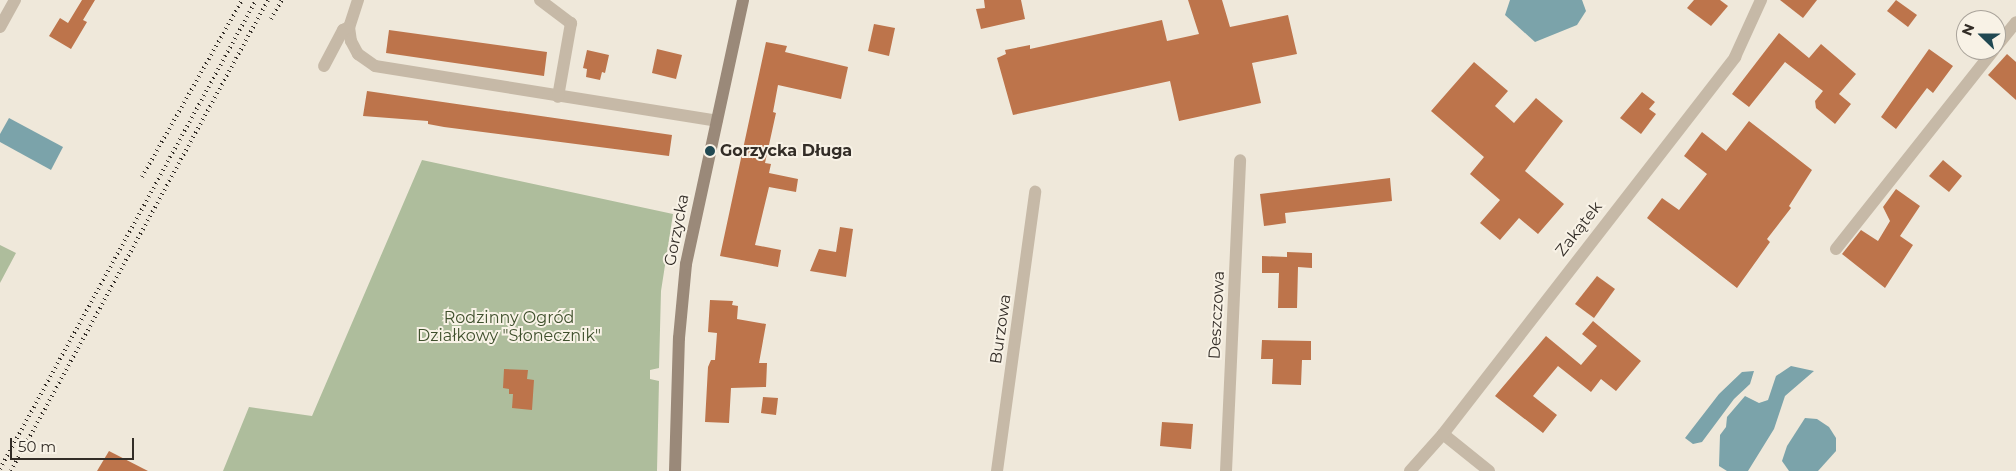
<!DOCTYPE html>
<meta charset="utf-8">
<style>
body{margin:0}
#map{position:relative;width:2016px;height:471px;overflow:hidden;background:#efe8da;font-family:Montserrat,sans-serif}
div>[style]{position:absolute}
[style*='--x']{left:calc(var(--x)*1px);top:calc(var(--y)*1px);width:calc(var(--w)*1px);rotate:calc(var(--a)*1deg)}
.green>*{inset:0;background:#aebd9c}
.water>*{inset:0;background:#7ba3aa}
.building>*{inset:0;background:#bd744b}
.street>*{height:12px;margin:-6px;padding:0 6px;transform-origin:6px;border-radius:6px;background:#c6b9a7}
.secondary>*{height:12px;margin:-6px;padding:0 6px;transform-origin:6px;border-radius:6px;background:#9a8979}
.rail>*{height:4px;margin-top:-2px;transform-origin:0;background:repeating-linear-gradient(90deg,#332d27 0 1px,transparent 0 5px)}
.dots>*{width:14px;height:14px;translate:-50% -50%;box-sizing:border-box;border:2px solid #f8f2e6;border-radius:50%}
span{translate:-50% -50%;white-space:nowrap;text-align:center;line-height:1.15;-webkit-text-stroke:4px #f8f2e6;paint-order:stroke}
.poi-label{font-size:16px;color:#332d27;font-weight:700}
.left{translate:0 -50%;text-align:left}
.street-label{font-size:16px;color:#332d27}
.park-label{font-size:16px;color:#3f502d}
.north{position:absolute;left:1956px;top:10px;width:50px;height:50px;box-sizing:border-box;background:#f8f2e6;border:1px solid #a9a39a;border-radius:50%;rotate:292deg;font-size:14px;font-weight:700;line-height:20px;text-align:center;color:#332d27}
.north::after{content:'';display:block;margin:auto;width:18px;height:22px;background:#204852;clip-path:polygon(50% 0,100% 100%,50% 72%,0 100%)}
.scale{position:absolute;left:10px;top:438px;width:124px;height:22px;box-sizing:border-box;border:2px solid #332d27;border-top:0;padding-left:6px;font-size:15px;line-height:18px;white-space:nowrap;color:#332d27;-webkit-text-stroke:4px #f8f2e6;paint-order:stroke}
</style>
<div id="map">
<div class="green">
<div style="clip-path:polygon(422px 160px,673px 214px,661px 291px,659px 368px,650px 370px,650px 379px,659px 381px,657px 471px,223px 471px,249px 407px,312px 416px)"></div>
<div style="clip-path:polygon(0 245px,16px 253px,0 283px)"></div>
</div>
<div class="water">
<div style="clip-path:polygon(1510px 0,1582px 0,1586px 11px,1577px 25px,1535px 42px,1505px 15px)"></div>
<div style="clip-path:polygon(9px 118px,63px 147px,51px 170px,0 142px,0 134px)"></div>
<div style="clip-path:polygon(1791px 366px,1814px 371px,1785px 396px,1774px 429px,1748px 471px,1727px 471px,1719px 466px,1720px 435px,1726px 427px,1727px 417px,1745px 396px,1759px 403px,1768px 400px,1776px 376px)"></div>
<div style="clip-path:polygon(1754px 371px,1750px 384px,1734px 399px,1702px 442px,1693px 444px,1685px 438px,1719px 394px,1742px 372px)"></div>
<div style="clip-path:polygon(1805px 418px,1817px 419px,1829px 427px,1836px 438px,1836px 451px,1818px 471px,1789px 471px,1782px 461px,1787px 446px)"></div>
</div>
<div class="building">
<div style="clip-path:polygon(82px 0,95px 0,83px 20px,87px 22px,71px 49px,49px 36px,60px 18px,68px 23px)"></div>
<div style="clip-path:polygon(984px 0,1021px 0,1025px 19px,981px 29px,976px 9px,985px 8px)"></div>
<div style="clip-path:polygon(1188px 0,1222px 0,1230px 27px,1288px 15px,1297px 54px,1252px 63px,1261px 103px,1179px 121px,1170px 81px,1013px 115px,997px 58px,1006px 54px,1005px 50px,1030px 45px,1030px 49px,1162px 20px,1167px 41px,1199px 34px)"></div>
<div style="clip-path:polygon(1694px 0,1720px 0,1728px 6px,1711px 26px,1687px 8px)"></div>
<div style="clip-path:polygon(1780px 0,1817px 0,1803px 18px)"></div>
<div style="clip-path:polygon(1896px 0,1917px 15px,1908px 27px,1887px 11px)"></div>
<div style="clip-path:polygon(874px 24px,895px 28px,889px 56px,868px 51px)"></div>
<div style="clip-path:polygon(389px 30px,547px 52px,544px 76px,386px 53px)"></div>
<div style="clip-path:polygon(1779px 33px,1809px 58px,1821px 44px,1856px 74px,1839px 94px,1851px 104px,1835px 124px,1816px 108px,1815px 101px,1823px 91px,1785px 62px,1749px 107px,1732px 94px)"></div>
<div style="clip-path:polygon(766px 42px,787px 46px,785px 52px,848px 67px,841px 99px,778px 85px,773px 112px,776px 113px,765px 163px,771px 164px,769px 173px,798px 179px,796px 192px,769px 187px,755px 245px,781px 250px,778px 267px,720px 256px)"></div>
<div style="clip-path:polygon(657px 49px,682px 55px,676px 79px,652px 73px)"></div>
<div style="clip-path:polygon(1929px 49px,1953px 66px,1933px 93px,1927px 88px,1896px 129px,1881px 117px)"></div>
<div style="clip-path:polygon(587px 50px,609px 55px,605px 73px,602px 72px,600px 80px,586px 77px,587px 69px,583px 68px)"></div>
<div style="clip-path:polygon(2007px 54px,2016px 62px,2016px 100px,1988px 75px)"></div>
<div style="clip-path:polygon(1474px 62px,1508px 91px,1495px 106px,1514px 123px,1536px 98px,1563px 121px,1525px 171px,1564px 204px,1538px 234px,1519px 218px,1500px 240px,1480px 223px,1500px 200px,1470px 174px,1484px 157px,1431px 111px)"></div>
<div style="clip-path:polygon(367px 91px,672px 135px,669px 156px,444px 127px,428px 124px,428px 121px,363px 116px)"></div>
<div style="clip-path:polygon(1642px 92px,1655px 102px,1649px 109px,1656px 114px,1641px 134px,1620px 118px)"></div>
<div style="clip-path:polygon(1749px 121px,1812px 170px,1789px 206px,1791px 208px,1767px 239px,1770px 242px,1737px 288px,1647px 218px,1662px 198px,1679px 210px,1707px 174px,1684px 156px,1702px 132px,1726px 151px)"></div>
<div style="clip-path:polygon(1943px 160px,1962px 176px,1949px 192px,1929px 176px)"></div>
<div style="clip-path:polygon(1390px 178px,1392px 201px,1285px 213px,1286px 223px,1264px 226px,1260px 194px)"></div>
<div style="clip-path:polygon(1896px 189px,1920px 206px,1900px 236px,1913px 245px,1885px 288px,1842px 254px,1861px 230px,1878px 241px,1890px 221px,1883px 207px)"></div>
<div style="clip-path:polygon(840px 227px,853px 229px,846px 277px,810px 271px,819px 249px,836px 252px)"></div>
<div style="clip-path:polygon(1287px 252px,1312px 253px,1312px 268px,1298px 267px,1297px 308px,1278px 308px,1279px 273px,1262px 273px,1262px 256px,1287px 257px)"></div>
<div style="clip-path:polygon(1597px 276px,1615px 289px,1594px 318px,1575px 304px)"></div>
<div style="clip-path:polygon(710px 300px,733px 301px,732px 305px,738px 306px,737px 319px,766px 324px,759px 363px,767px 363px,766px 387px,731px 388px,729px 423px,705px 422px,708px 367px,711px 360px,715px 360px,717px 333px,708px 332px)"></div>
<div style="clip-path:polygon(1593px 321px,1641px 361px,1616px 391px,1601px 379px,1591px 392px,1558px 366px,1533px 396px,1557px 415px,1543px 433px,1495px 396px,1546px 336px,1581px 365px,1597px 346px,1582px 334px)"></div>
<div style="clip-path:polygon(1262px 340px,1311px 341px,1311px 360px,1302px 360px,1301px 385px,1272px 384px,1273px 359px,1261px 359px)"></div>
<div style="clip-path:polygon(504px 369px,528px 370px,527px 379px,534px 380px,532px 410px,512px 408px,513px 394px,509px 394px,509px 389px,503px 388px)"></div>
<div style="clip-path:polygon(763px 397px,778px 398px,776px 415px,761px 413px)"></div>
<div style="clip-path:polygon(1162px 422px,1193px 424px,1191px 449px,1160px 446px)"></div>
<div style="clip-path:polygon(109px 451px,148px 471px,97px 471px)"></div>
</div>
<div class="street">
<div style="--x:358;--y:0;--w:28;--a:108"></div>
<div style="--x:349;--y:27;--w:14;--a:82"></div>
<div style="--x:351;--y:41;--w:15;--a:62"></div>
<div style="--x:358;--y:54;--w:21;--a:35"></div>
<div style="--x:375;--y:66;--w:346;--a:9.1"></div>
<div style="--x:540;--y:0;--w:39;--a:37"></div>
<div style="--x:571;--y:23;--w:75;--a:100"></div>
<div style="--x:0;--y:27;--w:31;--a:-61"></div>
<div style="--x:1996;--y:47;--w:32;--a:-51"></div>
<div style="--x:324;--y:66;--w:41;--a:-62.2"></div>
<div style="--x:343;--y:30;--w:7;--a:-27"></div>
<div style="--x:1836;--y:249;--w:254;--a:-51.6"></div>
<div style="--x:1443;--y:434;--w:59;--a:38.8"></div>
<div style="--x:997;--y:471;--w:282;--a:-82.2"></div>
<div style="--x:1226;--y:471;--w:311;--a:-87.4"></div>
<div style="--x:1410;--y:471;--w:50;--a:-48.3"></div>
<div style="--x:1443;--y:434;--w:477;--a:-52.2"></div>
<div style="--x:1735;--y:57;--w:63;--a:-65.5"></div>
</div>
<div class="secondary">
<div style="--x:675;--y:471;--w:133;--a:-88.3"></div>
<div style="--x:679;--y:338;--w:74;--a:-84.6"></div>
<div style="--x:686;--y:264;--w:270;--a:-77.8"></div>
</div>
<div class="rail">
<div style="--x:271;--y:19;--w:22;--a:-60"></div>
<div style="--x:142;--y:177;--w:203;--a:-60.5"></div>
<div style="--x:0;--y:469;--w:534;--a:-61.37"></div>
<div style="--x:11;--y:471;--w:537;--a:-61.38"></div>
</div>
<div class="dots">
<div style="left:710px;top:151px;background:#204852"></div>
</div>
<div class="poi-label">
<span class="left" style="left:720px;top:151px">Gorzycka Długa</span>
</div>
<div class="street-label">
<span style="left:1579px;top:229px;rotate:-52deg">Zakątek</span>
<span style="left:677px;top:230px;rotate:-79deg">Gorzycka</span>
<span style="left:1217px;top:315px;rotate:-87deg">Deszczowa</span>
<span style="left:1001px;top:329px;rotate:-82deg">Burzowa</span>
</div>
<div class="park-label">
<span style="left:509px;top:327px">Rodzinny Ogród<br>Działkowy "Słonecznik"</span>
</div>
<div class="north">N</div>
<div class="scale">50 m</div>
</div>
